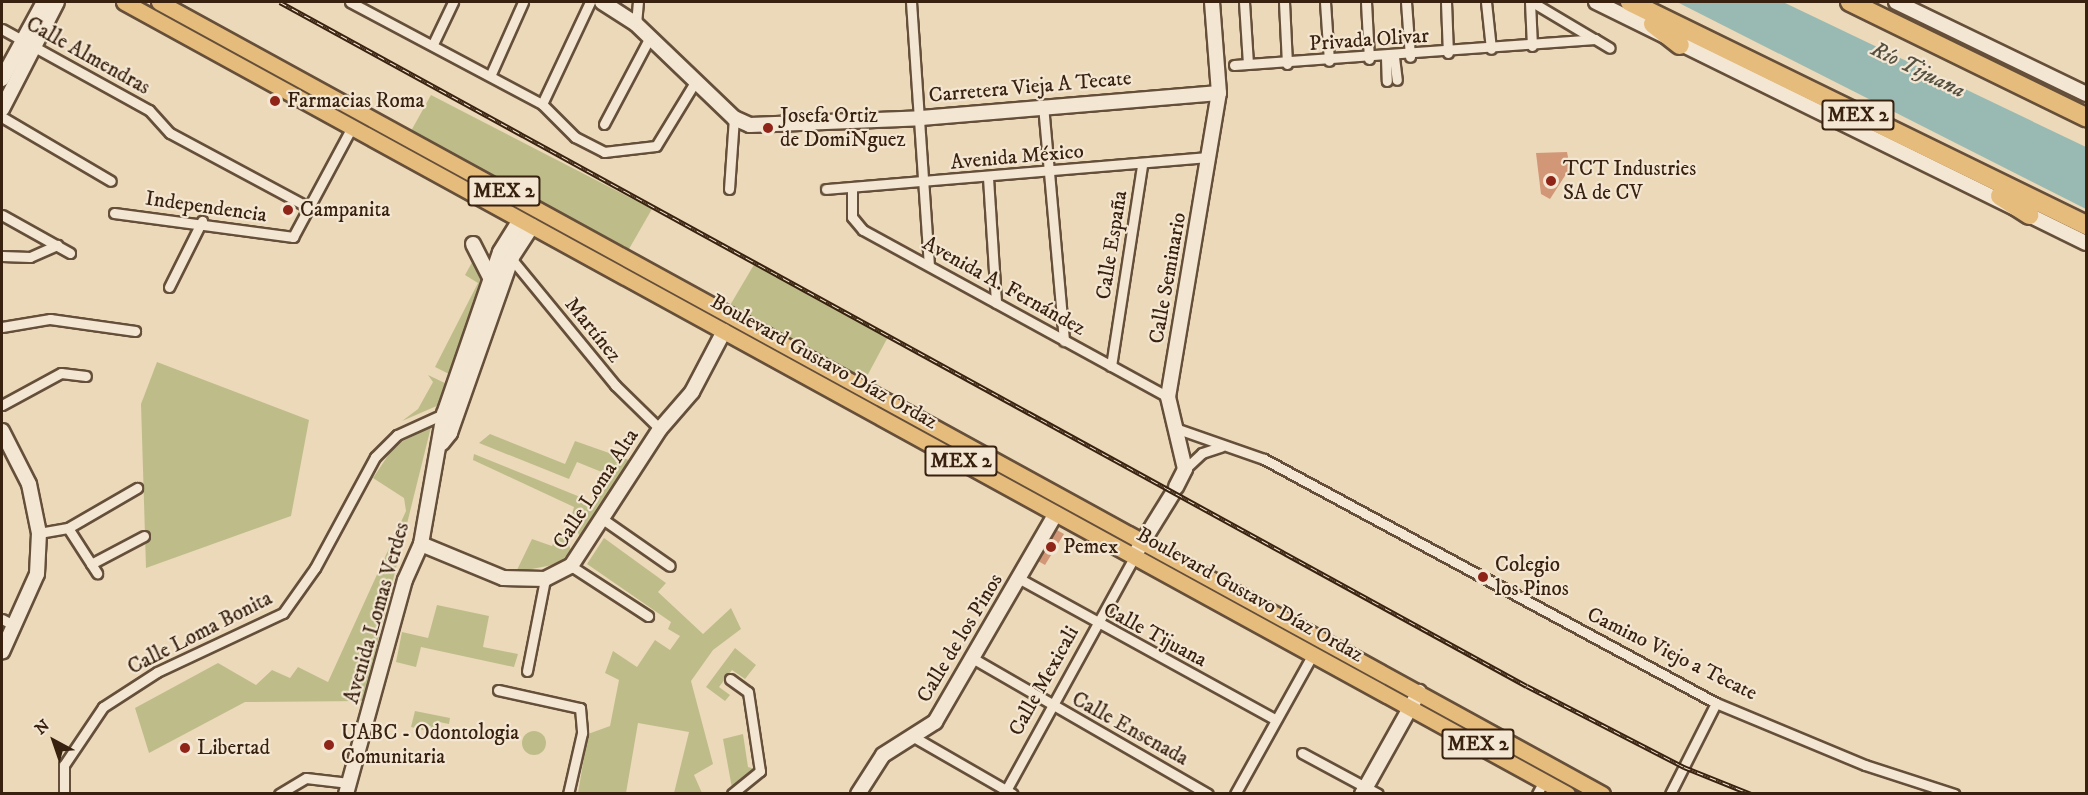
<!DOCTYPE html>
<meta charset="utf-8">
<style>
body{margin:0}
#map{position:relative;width:2088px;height:795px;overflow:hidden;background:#ecd9b9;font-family:"IM FELL DW Pica",serif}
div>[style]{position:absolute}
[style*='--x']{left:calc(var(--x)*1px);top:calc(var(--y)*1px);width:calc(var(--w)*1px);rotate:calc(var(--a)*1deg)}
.green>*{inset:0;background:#bebd8a}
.round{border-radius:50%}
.water>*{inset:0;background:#99bab2}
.building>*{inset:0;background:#d29777}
.roads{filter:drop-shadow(2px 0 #654f3a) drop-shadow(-2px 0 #654f3a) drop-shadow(0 2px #654f3a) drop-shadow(0 -2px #654f3a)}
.street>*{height:9px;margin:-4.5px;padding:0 4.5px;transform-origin:4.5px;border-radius:4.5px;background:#f3e6d2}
.secondary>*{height:14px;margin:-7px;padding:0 7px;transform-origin:7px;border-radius:7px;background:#f3e6d2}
.primary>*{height:15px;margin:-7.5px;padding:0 7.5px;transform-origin:7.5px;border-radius:7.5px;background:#e6bc7c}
.highway>*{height:18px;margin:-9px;padding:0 9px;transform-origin:9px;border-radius:9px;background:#e6bc7c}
.rail>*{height:4.5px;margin-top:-2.25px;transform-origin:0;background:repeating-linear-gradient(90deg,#f3e6d2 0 7px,#38210f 0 14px);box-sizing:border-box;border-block:2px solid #38210f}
.dots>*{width:16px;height:16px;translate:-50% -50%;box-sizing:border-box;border:3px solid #f3e6d2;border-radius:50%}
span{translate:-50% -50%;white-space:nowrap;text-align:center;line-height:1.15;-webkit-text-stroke:4.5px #f3e6d2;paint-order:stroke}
.shield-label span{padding:2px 4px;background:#f3e6d2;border:2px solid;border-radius:4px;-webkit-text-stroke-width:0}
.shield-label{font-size:20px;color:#38210f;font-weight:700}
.street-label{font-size:21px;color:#38210f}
.poi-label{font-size:21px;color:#38210f}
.left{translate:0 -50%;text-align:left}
.water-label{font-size:22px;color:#554f40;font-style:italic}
.frame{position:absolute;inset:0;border:3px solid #38210f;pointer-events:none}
.north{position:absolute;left:24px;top:711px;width:60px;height:60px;-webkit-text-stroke:4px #f3e6d2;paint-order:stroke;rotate:320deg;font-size:16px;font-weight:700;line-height:24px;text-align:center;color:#38210f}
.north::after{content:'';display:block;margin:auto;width:21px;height:27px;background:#38210f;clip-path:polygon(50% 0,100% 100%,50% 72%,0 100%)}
</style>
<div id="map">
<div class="green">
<div style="clip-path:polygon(431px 95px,652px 209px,629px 249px,411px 131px)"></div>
<div style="clip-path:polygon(475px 257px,483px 280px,449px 374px,435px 367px,478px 283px,465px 275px)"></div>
<div style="clip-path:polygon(755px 263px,889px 335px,865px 380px,729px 307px)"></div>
<div style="clip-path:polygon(157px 362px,309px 420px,291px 516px,146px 568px,141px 404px)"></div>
<div style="clip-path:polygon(428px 375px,447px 384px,439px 405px,402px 421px,418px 409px,433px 382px)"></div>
<div style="clip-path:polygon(431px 427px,363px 701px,245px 702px,149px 753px,135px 708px,218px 663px,256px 685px,272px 670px,290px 678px,298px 667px,328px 682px,406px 511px,404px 498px,373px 478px,395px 445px)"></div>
<div style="clip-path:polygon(490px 434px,565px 464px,575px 441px,629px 460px,581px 539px,571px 518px,574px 507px,473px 460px,474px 454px,595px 503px,609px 475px,577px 462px,569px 479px,479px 443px)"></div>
<div style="clip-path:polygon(559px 532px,566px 534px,571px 551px,558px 564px,516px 572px,532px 539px,552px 546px)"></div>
<div style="clip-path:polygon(604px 538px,666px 583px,658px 592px,703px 634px,731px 608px,741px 629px,713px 650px,691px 681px,713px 764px,694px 775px,702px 793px,674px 793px,689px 732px,638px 723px,626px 793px,578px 793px,588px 734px,610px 726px,619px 680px,605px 673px,613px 651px,637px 667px,655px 640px,670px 650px,680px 636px,668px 629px,671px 622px,587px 564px)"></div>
<div style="clip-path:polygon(437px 605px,489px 616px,483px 647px,518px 654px,514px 667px,421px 647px,416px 667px,396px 662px,402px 632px,428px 638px)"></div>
<div style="clip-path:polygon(735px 648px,756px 665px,745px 679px,732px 670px,719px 687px,730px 695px,725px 701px,706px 687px)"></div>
<div style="clip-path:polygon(415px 711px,450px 718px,449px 724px,439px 722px,436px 733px,411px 727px)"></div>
<div class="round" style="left:522px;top:731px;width:24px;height:24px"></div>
<div style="clip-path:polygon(743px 734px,748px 767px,755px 769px,732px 788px,723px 739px)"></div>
</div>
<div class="water">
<div style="clip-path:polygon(1677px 2px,1783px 2px,2086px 147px,2086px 209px)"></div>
</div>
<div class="building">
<div style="clip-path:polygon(1567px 152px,1570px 168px,1550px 199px,1541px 194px,1536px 153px)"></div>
<div style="clip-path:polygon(1057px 530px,1064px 534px,1045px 565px,1038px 561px)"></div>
</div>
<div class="roads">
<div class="street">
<div style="--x:350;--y:2;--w:217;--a:28"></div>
<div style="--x:542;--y:104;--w:47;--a:45"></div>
<div style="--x:575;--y:137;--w:33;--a:27"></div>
<div style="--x:604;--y:152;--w:52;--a:-6.6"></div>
<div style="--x:656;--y:146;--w:75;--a:-58.6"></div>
<div style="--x:911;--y:2;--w:263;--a:86.1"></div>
<div style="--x:1244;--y:2;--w:62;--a:86.3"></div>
<div style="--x:1284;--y:2;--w:62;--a:87.2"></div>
<div style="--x:1325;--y:2;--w:59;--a:86.1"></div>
<div style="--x:1366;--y:2;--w:57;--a:87"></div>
<div style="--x:1406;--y:2;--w:55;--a:85.8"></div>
<div style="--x:1446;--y:2;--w:51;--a:87.8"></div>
<div style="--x:1486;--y:2;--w:47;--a:83.9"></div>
<div style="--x:1530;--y:2;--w:44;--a:87.4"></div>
<div style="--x:1532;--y:2;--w:72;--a:30.8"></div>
<div style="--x:636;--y:24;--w:22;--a:-85"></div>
<div style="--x:2;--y:29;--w:168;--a:28.9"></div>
<div style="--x:149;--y:110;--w:31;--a:48"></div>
<div style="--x:170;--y:133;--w:157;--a:28.2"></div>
<div style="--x:433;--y:44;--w:47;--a:-64.5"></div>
<div style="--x:1394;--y:57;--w:23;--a:83"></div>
<div style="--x:1386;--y:58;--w:23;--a:88"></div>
<div style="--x:1234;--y:65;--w:362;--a:-4.1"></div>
<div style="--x:1595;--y:39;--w:17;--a:31"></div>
<div style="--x:491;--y:74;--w:79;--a:-66"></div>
<div style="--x:542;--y:104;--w:113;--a:-64.8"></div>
<div style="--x:1043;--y:105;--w:237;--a:84.9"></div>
<div style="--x:2;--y:117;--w:126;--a:30.4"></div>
<div style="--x:604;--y:124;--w:96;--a:-62.1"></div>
<div style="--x:988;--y:178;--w:125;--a:86.3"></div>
<div style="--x:852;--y:188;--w:29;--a:90"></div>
<div style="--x:852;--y:217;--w:17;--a:50"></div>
<div style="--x:863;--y:230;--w:348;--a:28.7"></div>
<div style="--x:729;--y:189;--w:71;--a:-86"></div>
<div style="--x:826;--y:189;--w:385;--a:-4.8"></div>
<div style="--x:114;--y:213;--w:181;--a:7.6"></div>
<div style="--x:293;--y:237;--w:125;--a:-61.8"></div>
<div style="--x:2;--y:215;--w:78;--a:29.2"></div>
<div style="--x:2;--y:256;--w:28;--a:2"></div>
<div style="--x:30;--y:257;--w:30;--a:-24"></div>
<div style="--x:510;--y:257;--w:166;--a:50.6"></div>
<div style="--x:615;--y:385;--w:63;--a:44.4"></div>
<div style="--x:169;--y:287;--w:74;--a:-63.4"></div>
<div style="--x:2;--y:327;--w:49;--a:-9.5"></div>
<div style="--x:50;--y:319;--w:86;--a:8"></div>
<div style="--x:1111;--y:366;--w:202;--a:-81.2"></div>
<div style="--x:2;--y:405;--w:67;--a:-28.5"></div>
<div style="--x:61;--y:373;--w:25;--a:7"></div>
<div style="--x:1175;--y:428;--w:94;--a:19.2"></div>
<div style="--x:1264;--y:459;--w:514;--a:28.36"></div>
<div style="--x:1716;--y:703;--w:161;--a:22.6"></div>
<div style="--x:1865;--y:765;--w:94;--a:18"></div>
<div style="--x:1185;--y:469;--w:23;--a:-43"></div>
<div style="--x:1202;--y:453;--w:20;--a:-18"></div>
<div style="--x:604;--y:520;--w:80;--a:34.9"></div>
<div style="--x:68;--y:528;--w:54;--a:57.2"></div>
<div style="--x:39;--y:533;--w:29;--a:-10"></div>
<div style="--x:68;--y:528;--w:80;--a:-30.1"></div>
<div style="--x:91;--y:564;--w:60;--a:-27.8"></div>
<div style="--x:571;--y:566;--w:92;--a:33"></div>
<div style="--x:1020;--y:579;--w:291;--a:28.8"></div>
<div style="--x:2;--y:619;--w:15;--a:28"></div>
<div style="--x:974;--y:659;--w:270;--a:30"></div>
<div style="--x:527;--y:671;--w:94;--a:-78.9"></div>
<div style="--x:730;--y:679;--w:22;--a:36"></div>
<div style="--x:748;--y:692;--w:80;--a:81.4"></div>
<div style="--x:760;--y:771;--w:36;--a:141"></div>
<div style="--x:498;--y:690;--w:84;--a:12.4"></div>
<div style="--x:580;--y:708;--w:25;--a:85"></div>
<div style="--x:582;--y:733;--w:63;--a:102.9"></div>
<div style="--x:912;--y:736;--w:116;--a:29.9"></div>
<div style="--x:1302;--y:753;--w:86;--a:28.3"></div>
<div style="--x:64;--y:794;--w:29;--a:-90"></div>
<div style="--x:64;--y:765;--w:70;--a:-56.1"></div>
<div style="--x:103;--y:707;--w:64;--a:-32.9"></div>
<div style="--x:157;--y:672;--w:139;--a:-25.1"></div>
<div style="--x:283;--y:613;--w:55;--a:-54.6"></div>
<div style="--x:315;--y:568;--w:126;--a:-61.6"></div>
<div style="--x:375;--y:457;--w:31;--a:-45"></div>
<div style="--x:397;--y:435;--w:56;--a:-24.3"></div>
<div style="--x:279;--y:794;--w:31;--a:-31"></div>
<div style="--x:306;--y:778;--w:43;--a:6.6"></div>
<div style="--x:1004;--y:794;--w:272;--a:-61.2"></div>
<div style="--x:1235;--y:794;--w:162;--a:-60.9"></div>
<div style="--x:1537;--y:794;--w:15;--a:-62"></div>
<div style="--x:1670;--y:794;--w:102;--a:-63.2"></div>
</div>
<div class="secondary">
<div style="--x:602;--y:2;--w:40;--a:32.9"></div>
<div style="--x:636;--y:24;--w:136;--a:43.8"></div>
<div style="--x:734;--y:118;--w:17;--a:24"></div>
<div style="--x:750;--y:125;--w:171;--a:-2.3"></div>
<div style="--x:921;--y:118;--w:299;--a:-4.8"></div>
<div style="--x:1596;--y:2;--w:546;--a:26.19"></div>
<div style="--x:1896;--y:2;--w:211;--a:25.8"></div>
<div style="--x:2;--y:79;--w:88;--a:-61.4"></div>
<div style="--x:2;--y:109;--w:120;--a:-62.8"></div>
<div style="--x:473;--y:244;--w:38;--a:63"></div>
<div style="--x:2;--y:431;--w:59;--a:63"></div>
<div style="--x:29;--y:484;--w:50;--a:78.5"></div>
<div style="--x:39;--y:533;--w:41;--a:92.8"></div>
<div style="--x:37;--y:574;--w:85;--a:114.2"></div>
<div style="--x:442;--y:443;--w:13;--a:-51"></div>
<div style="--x:450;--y:433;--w:187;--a:-70.6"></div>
<div style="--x:512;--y:257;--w:37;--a:-57"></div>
<div style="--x:1176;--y:487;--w:20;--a:-63"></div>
<div style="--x:1185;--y:469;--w:74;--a:-103.3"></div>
<div style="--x:1168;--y:397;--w:308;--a:-80.5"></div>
<div style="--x:1219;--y:93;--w:91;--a:-94.4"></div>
<div style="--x:421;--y:544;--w:89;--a:22.5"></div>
<div style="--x:503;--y:578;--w:42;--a:1.4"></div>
<div style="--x:545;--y:579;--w:29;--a:-27"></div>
<div style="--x:571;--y:566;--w:163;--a:-57"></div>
<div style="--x:660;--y:429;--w:49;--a:-49.1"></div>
<div style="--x:692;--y:392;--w:69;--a:-62.3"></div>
<div style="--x:1137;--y:551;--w:68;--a:-58.2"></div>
<div style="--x:346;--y:794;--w:222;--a:-74.6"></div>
<div style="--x:405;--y:580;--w:39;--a:-66"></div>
<div style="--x:421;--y:544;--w:132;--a:-80"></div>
<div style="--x:444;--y:414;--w:171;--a:-70.9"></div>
<div style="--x:500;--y:252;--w:38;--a:-58"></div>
<div style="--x:858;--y:794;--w:46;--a:-57.3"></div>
<div style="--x:883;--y:755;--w:62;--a:-32.4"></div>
<div style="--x:935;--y:722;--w:241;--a:-59.9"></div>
<div style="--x:1362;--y:794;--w:117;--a:-60.8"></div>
</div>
<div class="primary">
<div style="--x:124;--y:2;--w:1646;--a:28.76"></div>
<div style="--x:159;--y:2;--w:1646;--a:28.76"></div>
</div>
<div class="highway">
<div style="--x:1630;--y:2;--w:508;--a:26.06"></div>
<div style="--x:1850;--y:2;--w:263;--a:26"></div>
<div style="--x:1653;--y:24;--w:34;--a:38"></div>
<div style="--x:2000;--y:196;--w:35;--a:33"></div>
</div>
</div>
<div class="rail">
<div style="--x:280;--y:2;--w:1422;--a:28.75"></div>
<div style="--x:1527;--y:686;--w:177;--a:27.3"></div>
<div style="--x:1684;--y:767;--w:72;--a:21.9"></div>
</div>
<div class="dots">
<div style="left:275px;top:101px;background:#8f2418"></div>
<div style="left:768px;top:128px;background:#8f2418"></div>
<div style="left:1551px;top:181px;background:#8f2418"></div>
<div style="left:288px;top:210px;background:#8f2418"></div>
<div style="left:1051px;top:547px;background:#8f2418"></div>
<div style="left:1483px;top:577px;background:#8f2418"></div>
<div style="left:329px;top:745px;background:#8f2418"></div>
<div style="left:185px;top:748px;background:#8f2418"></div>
</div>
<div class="shield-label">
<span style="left:1858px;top:115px">MEX 2</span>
<span style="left:504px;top:191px">MEX 2</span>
<span style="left:961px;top:461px">MEX 2</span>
<span style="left:1478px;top:744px">MEX 2</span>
</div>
<div class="street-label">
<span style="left:1369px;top:40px;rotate:-4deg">Privada Olivar</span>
<span style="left:88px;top:56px;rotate:29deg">Calle Almendras</span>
<span style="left:1030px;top:87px;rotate:-5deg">Carretera Vieja A Tecate</span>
<span style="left:1017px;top:157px;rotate:-5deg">Avenida México</span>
<span style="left:206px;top:207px;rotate:8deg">Independencia</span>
<span style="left:1112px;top:245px;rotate:-81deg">Calle España</span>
<span style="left:1168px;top:278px;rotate:-80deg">Calle Seminario</span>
<span style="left:1004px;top:286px;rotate:29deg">Avenida A. Fernández</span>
<span style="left:593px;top:330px;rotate:51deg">Martínez</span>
<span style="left:824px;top:362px;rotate:29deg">Boulevard Gustavo Díaz Ordaz</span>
<span style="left:596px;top:489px;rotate:-57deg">Calle Loma Alta</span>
<span style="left:1250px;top:595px;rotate:29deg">Boulevard Gustavo Díaz Ordaz</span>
<span style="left:377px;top:613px;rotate:-74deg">Avenida Lomas Verdes</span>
<span style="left:200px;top:633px;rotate:-27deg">Calle Loma Bonita</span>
<span style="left:1155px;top:635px;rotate:28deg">Calle Tijuana</span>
<span style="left:960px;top:638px;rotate:-59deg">Calle de los Pinos</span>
<span style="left:1672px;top:654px;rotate:26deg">Camino Viejo a Tecate</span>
<span style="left:1044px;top:681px;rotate:-61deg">Calle Mexicali</span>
<span style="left:1130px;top:729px;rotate:29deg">Calle Ensenada</span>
</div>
<div class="poi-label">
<span class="left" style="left:287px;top:101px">Farmacias Roma</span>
<span class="left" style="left:780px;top:128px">Josefa Ortiz<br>de DomiNguez</span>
<span class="left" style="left:1563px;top:181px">TCT Industries<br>SA de CV</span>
<span class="left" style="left:300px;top:210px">Campanita</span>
<span class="left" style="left:1063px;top:547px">Pemex</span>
<span class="left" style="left:1495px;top:577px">Colegio<br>los Pinos</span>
<span class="left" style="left:341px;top:745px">UABC - Odontologia<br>Comunitaria</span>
<span class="left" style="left:197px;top:748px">Libertad</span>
</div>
<div class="water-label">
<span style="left:1918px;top:70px;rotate:26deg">Río Tijuana</span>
</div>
<div class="frame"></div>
<div class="north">N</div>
</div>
